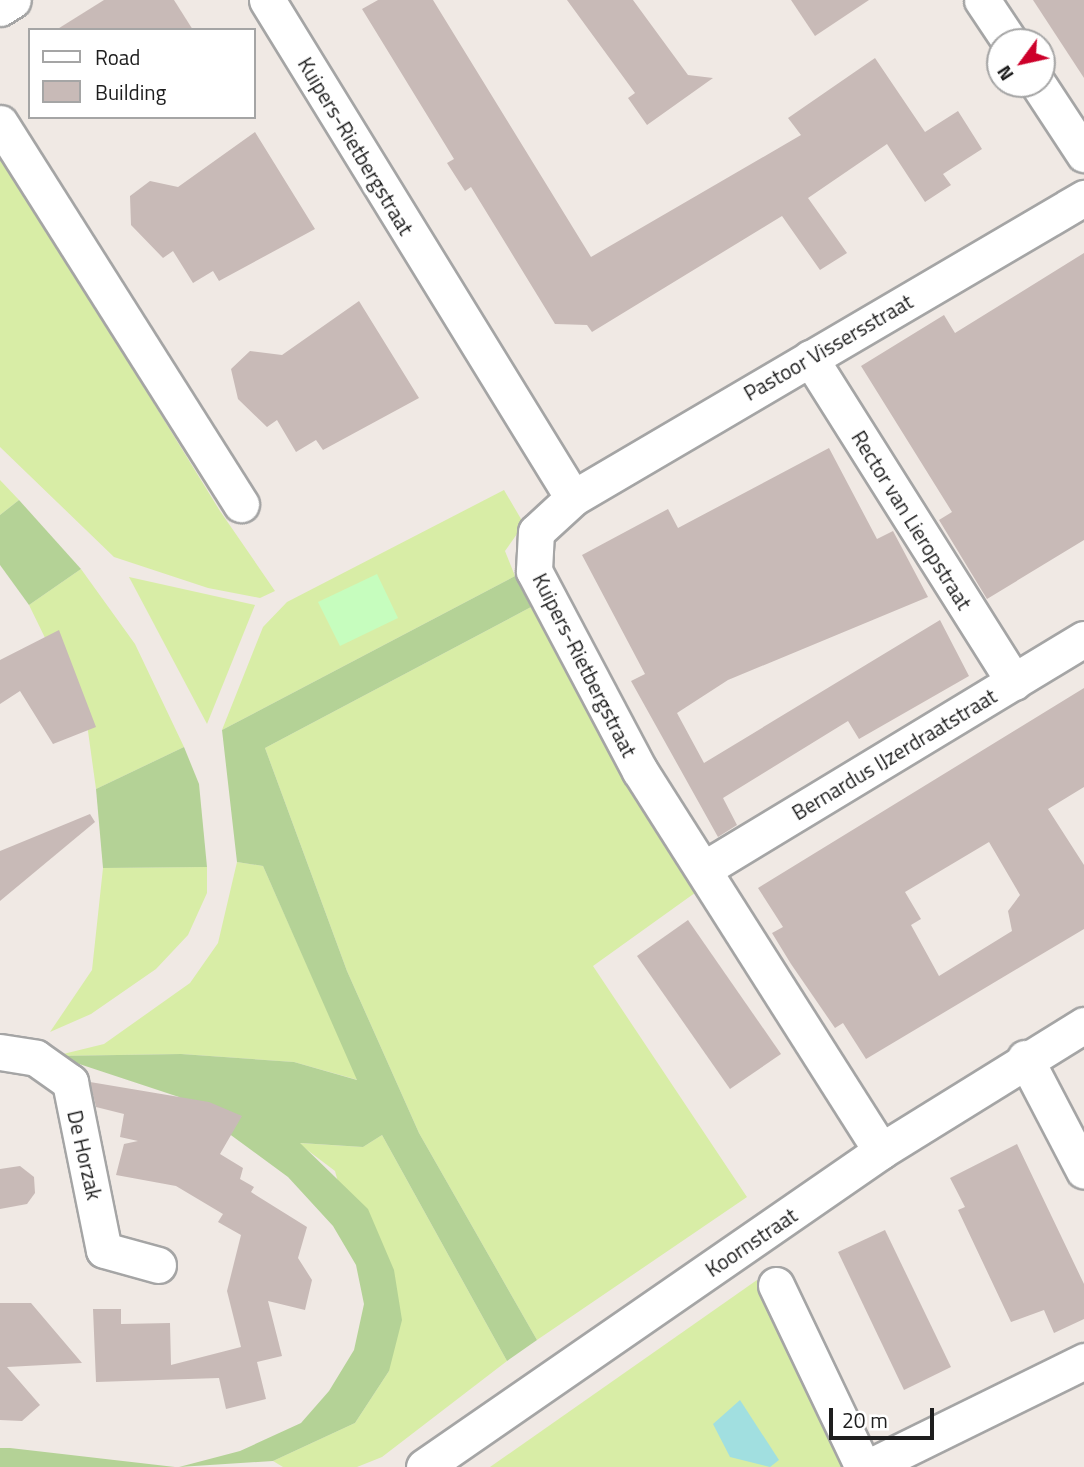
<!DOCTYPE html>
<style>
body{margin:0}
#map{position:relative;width:1084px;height:1467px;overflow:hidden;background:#f0e9e4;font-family:"Titillium Web",sans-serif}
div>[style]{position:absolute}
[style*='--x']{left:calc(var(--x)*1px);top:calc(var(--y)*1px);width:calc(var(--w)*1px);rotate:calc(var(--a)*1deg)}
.grass>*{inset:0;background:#d8eda6}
.forest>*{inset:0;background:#b4d296}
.park>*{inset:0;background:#c6fdbe}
.water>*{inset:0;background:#a1dfe0}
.building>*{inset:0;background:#c8bab7}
.roads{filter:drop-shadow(2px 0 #a5a5a5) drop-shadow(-2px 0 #a5a5a5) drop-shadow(0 2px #a5a5a5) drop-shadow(0 -2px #a5a5a5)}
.minor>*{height:35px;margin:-17.5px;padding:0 17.5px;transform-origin:17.5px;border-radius:17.5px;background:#fff}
span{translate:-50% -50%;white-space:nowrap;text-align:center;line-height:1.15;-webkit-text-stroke:7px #fff;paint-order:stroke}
.street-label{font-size:21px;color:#1e1e1e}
.legend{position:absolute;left:28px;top:28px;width:228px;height:91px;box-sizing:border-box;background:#fff;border:2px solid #a5a5a5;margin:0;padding:9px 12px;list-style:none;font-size:21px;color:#1e1e1e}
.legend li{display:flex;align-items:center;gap:14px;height:35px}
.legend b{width:35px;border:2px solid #a5a5a5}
.north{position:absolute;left:986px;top:28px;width:70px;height:70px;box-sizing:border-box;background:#fff;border:2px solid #a5a5a5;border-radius:50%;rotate:237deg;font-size:19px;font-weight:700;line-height:28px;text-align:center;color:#1e1e1e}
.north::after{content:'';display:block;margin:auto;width:24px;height:32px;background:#cd002a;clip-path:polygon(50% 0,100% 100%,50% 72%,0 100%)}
.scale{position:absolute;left:829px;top:1408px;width:105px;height:32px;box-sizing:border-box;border:4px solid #1e1e1e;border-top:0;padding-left:9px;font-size:21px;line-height:24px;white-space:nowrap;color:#1e1e1e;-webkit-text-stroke:5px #fff;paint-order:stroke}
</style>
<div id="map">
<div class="grass">
<div style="clip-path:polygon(0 153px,220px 511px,275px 591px,260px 598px,208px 588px,114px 557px,0 447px)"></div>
<div style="clip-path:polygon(0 480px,19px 500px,0 515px)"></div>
<div style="clip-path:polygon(504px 490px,524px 524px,505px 551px,515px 576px,222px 730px,263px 627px,287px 602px)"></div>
<div style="clip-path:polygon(81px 569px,135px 644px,184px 747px,96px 789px,87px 724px,29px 605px)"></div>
<div style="clip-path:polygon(129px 577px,255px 605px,207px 724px)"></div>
<div style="clip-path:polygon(531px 607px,699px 890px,593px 966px,747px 1197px,537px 1340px,419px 1133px,347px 971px,265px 748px)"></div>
<div style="clip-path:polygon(237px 862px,263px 866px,358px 1080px,294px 1062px,181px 1054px,55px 1056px,104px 1044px,190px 983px,218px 943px)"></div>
<div style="clip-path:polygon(207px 867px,207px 893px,188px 935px,156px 969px,91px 1014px,50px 1032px,92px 970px,103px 868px)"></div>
<div style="clip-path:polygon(382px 1135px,507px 1361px,382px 1457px,357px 1467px,283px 1467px,273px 1461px,355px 1423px,389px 1371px,335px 1171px,298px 1143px,363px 1147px)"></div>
<div style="clip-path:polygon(757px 1280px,848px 1467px,490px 1467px)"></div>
</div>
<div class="forest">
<div style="clip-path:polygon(19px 500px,81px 569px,29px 605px,0 565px,0 515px)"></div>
<div style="clip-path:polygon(515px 576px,531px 607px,265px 748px,347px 971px,419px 1133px,537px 1340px,507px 1361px,382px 1135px,363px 1147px,300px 1143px,368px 1209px,394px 1270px,402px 1320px,389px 1371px,355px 1423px,273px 1461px,179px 1467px,240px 1451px,301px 1423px,329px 1391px,354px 1350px,364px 1304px,356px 1265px,333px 1226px,288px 1177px,179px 1097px,55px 1056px,181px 1054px,294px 1062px,357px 1080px,263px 866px,237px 862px,222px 730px)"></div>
<div style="clip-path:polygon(184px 747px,199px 784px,207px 867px,103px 868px,96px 789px)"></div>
<div style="clip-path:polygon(0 1448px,10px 1448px,175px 1467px,0 1467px)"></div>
</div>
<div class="park">
<div style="clip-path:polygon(377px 574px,398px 618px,340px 646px,318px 602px)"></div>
</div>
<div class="water">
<div style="clip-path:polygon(740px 1400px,779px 1460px,770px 1467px,730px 1457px,713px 1424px)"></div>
</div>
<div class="building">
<div style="clip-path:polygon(104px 0,174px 0,193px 30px,56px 30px)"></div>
<div style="clip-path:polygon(378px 0,433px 0,591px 257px,801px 135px,788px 118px,875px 58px,925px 132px,958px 111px,982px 149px,943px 174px,951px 185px,925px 202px,887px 144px,808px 198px,847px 253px,820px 270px,782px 216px,592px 332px,587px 325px,555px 324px,471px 187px,465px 191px,447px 163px,454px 159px,362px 9px)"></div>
<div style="clip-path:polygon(567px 0,633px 0,688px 75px,713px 78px,647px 125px,628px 98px,635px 93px)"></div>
<div style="clip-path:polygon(791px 0,869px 0,815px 36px)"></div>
<div style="clip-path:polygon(1033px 0,1084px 0,1084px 78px)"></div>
<div style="clip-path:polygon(255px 132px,315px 229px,219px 281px,213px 271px,193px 283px,173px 251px,163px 258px,131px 225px,130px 196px,150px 181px,178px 187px)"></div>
<div style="clip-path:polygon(1084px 253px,1084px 540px,987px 599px,939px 520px,952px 512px,861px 366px,944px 315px,955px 333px)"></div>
<div style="clip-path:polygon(359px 301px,419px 398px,323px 450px,316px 440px,296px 452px,277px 420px,267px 427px,238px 399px,231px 369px,250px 351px,282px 355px)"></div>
<div style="clip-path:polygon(829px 448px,877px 539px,893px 531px,928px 597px,728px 680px,677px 713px,704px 763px,940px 620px,969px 676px,859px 739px,848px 721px,723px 798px,737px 825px,718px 837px,631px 681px,645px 674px,582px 555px,668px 509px,678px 528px)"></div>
<div style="clip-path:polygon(59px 630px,96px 727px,53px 744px,20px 691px,0 704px,0 660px)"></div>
<div style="clip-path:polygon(evenodd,1084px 688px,1084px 787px,1048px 809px,1084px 865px,1084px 929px,866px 1059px,843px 1023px,835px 1028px,791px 964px,772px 933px,783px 927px,758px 888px,1084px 688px,989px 842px,1020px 895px,1008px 911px,1012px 931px,939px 976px,911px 925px,921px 919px,905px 892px,989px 842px)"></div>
<div style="clip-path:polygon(90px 814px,95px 822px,0 901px,0 851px)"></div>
<div style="clip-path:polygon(688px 920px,781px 1054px,730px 1089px,637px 956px)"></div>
<div style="clip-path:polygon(90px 1082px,209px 1102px,242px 1116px,220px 1154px,243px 1168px,240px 1179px,254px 1187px,251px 1192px,307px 1227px,298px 1258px,312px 1280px,305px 1310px,268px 1301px,282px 1356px,257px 1362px,266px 1399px,226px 1409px,219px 1378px,96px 1382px,93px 1309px,121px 1309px,121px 1324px,170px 1323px,171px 1365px,241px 1347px,227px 1291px,241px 1235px,218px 1222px,223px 1214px,176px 1186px,116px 1175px,124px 1144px,138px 1141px,120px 1137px,124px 1114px,96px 1107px)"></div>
<div style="clip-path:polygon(1017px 1144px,1084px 1284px,1084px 1319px,1054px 1333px,1044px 1310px,1011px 1322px,958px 1210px,965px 1207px,950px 1178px)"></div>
<div style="clip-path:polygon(20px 1166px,34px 1177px,35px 1193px,27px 1204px,0 1209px,0 1169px)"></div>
<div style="clip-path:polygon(885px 1230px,951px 1367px,904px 1390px,838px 1252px)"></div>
<div style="clip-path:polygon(0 1303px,31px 1303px,82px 1363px,7px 1367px,40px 1405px,22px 1421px,0 1420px)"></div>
</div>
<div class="roads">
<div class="minor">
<div style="--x:267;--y:0;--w:584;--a:58.43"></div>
<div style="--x:573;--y:498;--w:50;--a:137.4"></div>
<div style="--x:536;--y:532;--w:39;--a:93"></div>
<div style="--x:534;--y:571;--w:226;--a:62.1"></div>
<div style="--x:640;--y:771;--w:450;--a:57.6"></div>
<div style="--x:982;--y:0;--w:50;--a:56.3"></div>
<div style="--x:0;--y:8;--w:15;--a:-32"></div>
<div style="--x:1038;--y:84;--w:84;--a:56.7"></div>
<div style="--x:0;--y:123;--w:451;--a:57.7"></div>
<div style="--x:810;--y:358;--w:383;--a:57.8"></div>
<div style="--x:573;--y:498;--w:593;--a:-30.42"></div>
<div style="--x:704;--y:869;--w:444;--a:-31.2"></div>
<div style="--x:0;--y:1052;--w:36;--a:9"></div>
<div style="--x:36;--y:1058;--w:42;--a:35.2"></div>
<div style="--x:70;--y:1082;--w:171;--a:78.6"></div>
<div style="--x:104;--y:1250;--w:56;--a:15.5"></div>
<div style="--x:1025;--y:1058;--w:127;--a:62.4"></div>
<div style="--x:776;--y:1285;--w:202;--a:64.5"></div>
<div style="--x:424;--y:1467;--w:556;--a:-34.66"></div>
<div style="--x:881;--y:1151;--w:239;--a:-31.8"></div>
<div style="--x:869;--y:1467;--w:240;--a:-26.2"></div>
</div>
</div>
<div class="street-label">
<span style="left:356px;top:146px;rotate:59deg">Kuipers-Rietbergstraat</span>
<span style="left:828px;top:347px;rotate:-30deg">Pastoor Vissersstraat</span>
<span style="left:912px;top:520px;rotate:58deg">Rector van Lieropstraat</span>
<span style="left:585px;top:665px;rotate:63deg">Kuipers-Rietbergstraat</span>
<span style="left:894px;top:754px;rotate:-31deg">Bernardus IJzerdraatstraat</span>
<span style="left:85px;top:1155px;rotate:77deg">De Horzak</span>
<span style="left:751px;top:1242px;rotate:-34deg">Koornstraat</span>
</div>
<ul class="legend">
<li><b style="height:9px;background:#fff"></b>Road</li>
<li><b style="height:19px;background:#c8bab7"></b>Building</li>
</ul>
<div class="north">N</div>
<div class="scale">20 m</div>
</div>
